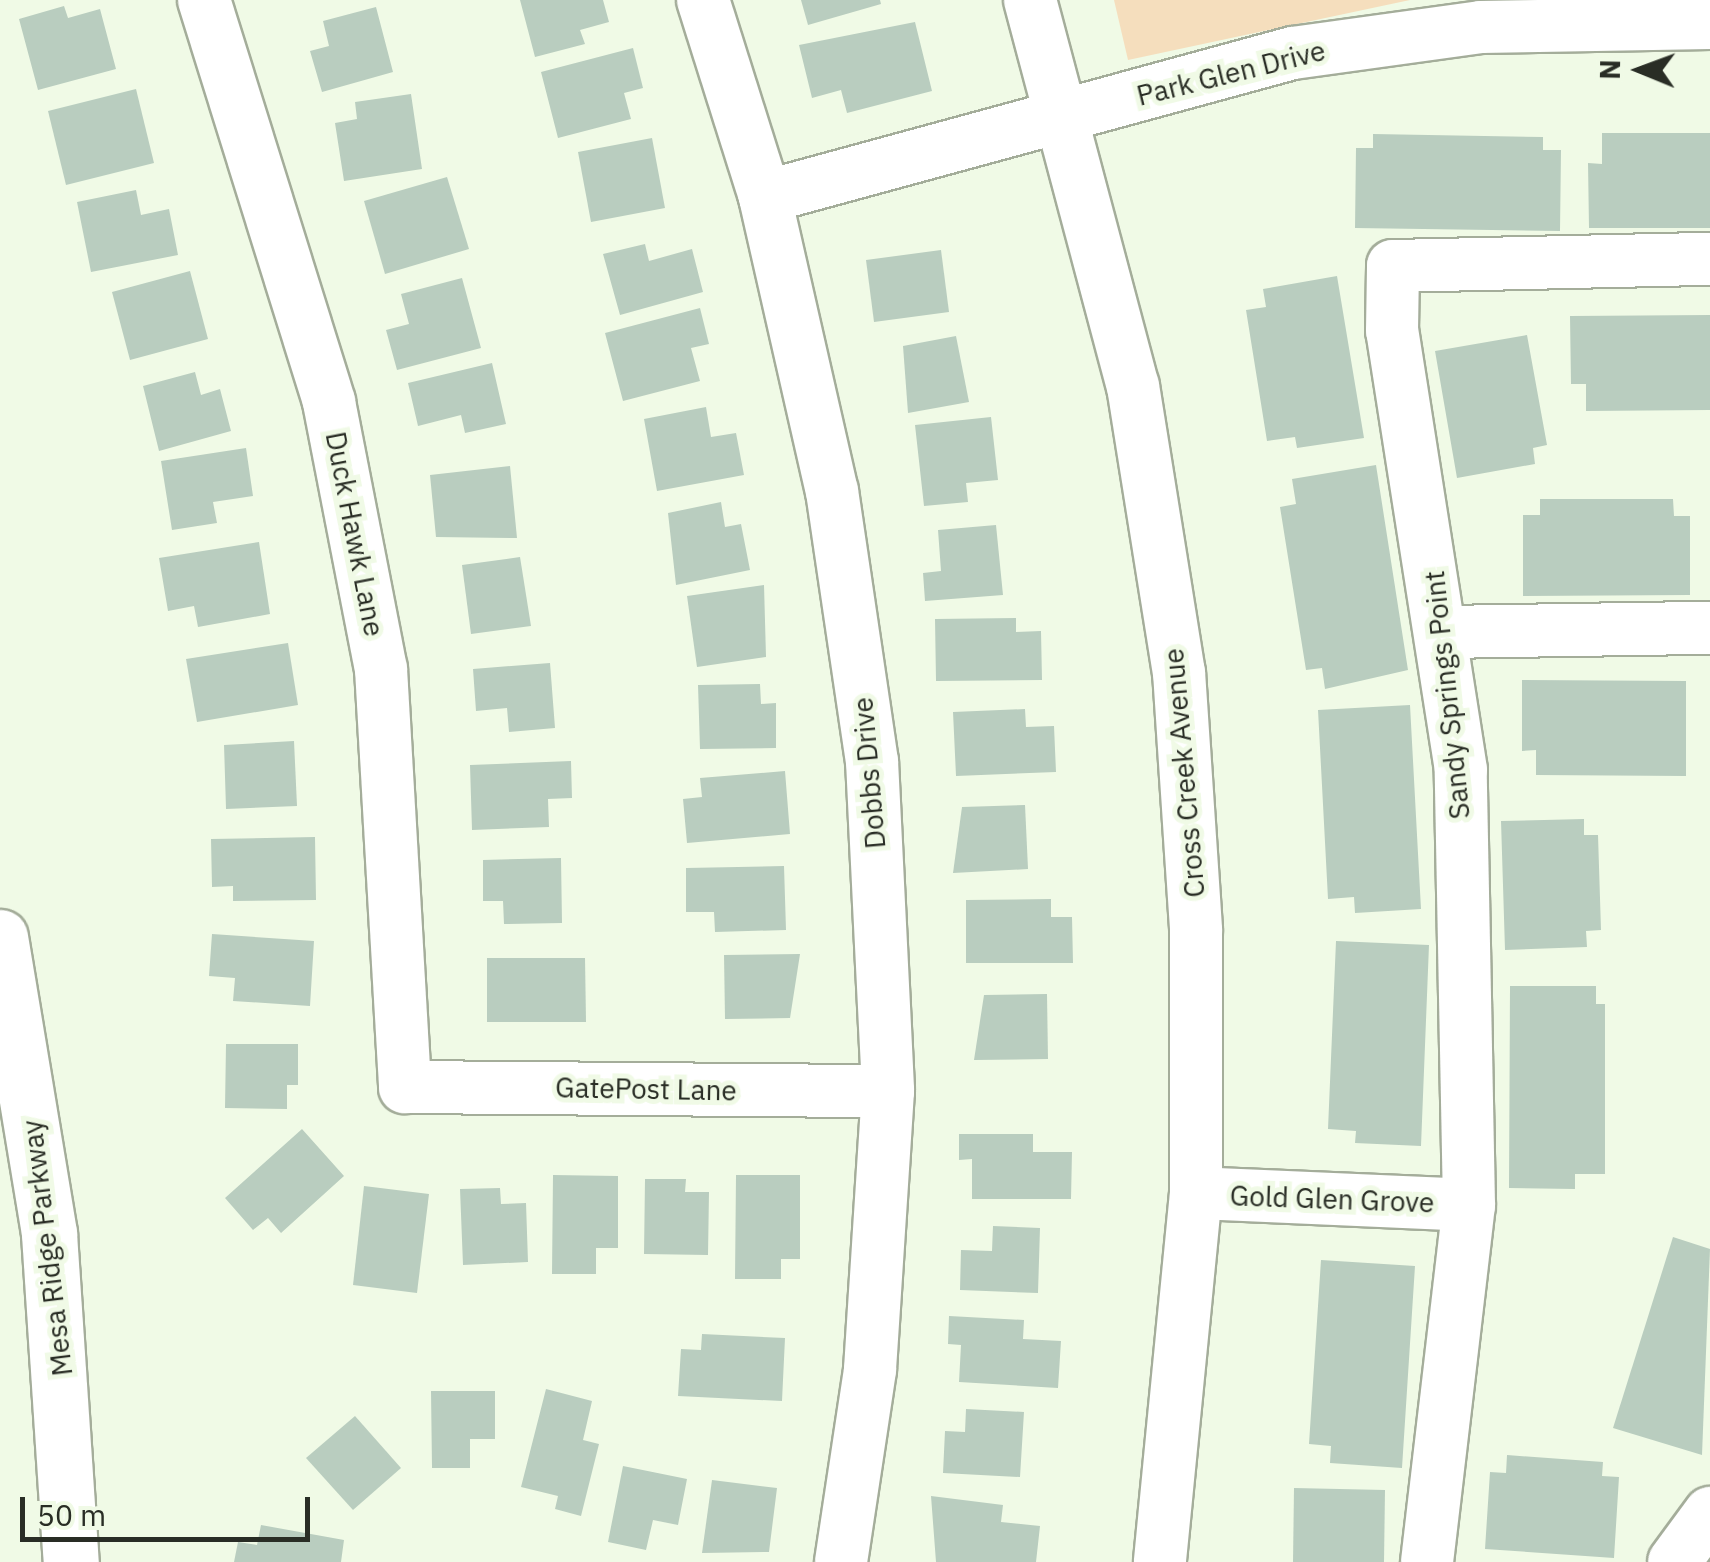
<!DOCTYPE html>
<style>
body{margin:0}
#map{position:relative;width:1710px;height:1562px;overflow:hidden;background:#f0fae6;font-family:"IBM Plex Sans",sans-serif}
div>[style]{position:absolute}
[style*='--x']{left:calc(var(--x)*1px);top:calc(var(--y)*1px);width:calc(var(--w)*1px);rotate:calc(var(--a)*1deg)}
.green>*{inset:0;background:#f5debd}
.building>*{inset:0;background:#b9cdbf}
.roads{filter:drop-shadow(2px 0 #a4ad9a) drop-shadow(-2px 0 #a4ad9a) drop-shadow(0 2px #a4ad9a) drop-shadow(0 -2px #a4ad9a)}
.minor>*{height:52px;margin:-26px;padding:0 26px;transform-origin:26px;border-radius:26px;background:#fff}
.highway>*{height:55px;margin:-27.5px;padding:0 27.5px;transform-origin:27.5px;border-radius:27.5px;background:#fff}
span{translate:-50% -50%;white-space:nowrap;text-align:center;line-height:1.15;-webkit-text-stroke:10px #f0fae6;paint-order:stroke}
.street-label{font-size:28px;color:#292d25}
.north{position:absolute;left:1590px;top:20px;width:100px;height:100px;-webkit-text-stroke:8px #f0fae6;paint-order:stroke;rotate:271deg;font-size:28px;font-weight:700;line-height:40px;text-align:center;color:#292d25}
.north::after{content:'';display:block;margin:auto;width:35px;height:45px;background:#292d25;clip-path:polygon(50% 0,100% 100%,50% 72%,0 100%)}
.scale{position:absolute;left:20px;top:1497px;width:290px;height:45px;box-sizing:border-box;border:5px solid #292d25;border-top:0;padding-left:12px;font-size:30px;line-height:35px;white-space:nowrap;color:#292d25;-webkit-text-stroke:8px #f0fae6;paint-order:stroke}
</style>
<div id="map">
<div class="green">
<div style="clip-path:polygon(1114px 0,1410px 0,1128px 60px)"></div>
</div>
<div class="building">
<div style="clip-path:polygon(520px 0,603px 0,609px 22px,580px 30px,585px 44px,535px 57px)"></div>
<div style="clip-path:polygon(801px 0,880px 0,881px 4px,808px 25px)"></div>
<div style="clip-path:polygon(64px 6px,68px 18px,100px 9px,116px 69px,38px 90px,19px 19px)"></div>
<div style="clip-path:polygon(376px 7px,393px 72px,322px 92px,310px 51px,329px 46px,323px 21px)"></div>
<div style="clip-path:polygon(915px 22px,932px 91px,847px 113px,841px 90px,812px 98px,799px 45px)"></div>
<div style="clip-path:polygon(633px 48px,643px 88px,624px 93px,631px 119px,558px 138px,541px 72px)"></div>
<div style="clip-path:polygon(136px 89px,154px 163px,66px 185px,48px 111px)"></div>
<div style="clip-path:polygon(411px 94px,422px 169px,344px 181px,335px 123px,357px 119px,355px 102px)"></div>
<div style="clip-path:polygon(1602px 133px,1710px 133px,1710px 228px,1589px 228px,1588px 163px,1602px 164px)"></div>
<div style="clip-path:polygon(1373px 134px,1543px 137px,1543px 150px,1561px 150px,1560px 231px,1355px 228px,1356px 148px,1373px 148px)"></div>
<div style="clip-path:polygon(652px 138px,665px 208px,591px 222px,578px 152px)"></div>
<div style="clip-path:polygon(447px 177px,469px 249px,385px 274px,364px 201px)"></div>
<div style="clip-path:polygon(136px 190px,141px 215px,169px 209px,178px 255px,91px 272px,77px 202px)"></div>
<div style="clip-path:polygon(645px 244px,649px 261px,692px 249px,703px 292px,620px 315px,603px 254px)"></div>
<div style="clip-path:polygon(941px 250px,949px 312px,874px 322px,866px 260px)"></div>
<div style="clip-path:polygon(190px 271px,208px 339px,130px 360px,112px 292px)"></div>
<div style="clip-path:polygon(1337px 276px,1364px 438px,1297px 448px,1295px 437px,1267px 441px,1246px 310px,1266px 307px,1263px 289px)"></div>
<div style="clip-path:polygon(462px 278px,481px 348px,397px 370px,386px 330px,409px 324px,401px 294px)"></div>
<div style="clip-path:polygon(700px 308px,709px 344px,691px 348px,700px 381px,623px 401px,605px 333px)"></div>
<div style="clip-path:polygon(1710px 315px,1710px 410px,1586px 411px,1586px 384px,1571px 384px,1570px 316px)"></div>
<div style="clip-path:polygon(1527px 335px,1547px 445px,1533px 448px,1535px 464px,1457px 478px,1435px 351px)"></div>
<div style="clip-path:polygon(956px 336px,969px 402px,908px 413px,903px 346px)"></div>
<div style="clip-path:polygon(492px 363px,506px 424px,465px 433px,461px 415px,418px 426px,408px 383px)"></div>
<div style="clip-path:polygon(195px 372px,201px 395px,220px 389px,231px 431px,159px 451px,143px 386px)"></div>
<div style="clip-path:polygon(706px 407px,711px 437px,736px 433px,744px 475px,657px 491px,644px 419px)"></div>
<div style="clip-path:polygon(991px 417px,998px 480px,966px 483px,968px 502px,924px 506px,915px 425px)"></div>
<div style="clip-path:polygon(246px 448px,253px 496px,213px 502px,217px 523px,172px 530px,161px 461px)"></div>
<div style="clip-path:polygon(1376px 465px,1408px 670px,1325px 689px,1322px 668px,1306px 670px,1280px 507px,1296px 504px,1292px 479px)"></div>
<div style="clip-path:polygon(510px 466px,517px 538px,436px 537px,430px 475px)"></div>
<div style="clip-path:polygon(1540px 499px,1673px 499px,1674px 516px,1690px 516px,1690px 595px,1523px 596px,1523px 515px,1540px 515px)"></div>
<div style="clip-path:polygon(721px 502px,725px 527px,741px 524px,750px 570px,676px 585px,668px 513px)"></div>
<div style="clip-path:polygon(996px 525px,1003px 595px,925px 601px,923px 573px,941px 571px,938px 530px)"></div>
<div style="clip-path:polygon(259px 542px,270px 614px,198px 627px,194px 606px,168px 611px,159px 558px)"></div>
<div style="clip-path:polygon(520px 557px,531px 626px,471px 634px,462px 565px)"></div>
<div style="clip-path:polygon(764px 585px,766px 657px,697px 667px,687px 596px)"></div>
<div style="clip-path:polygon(1016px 618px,1016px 632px,1041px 631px,1042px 680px,936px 681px,935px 619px)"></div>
<div style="clip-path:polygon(288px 643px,298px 705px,197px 722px,186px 659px)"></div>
<div style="clip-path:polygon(550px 663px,555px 728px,509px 732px,507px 708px,476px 711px,473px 669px)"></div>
<div style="clip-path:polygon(1522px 680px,1686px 681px,1686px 776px,1536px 775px,1536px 750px,1522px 751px)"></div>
<div style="clip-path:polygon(760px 684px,761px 704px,776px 703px,776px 748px,700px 749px,698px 685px)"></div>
<div style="clip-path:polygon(1410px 705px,1421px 909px,1355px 913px,1354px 897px,1328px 899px,1318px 710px)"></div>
<div style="clip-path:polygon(1025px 709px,1026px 727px,1054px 726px,1056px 772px,956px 776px,953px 712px)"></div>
<div style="clip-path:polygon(294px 741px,297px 806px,226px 809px,224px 745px)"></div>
<div style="clip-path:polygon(571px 761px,572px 798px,548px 799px,549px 827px,472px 830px,470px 765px)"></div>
<div style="clip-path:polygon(785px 771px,790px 834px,687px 843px,683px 799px,702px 797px,700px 778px)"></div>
<div style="clip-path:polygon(1025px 805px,1028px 869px,953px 873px,962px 807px)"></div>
<div style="clip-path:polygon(1584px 819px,1584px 835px,1598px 835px,1601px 930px,1586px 931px,1587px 947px,1505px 950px,1501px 821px)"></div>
<div style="clip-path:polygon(315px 837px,316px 900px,233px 901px,233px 886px,212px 887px,211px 839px)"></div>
<div style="clip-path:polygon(561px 858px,562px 923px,504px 924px,503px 901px,483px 901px,483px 860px)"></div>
<div style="clip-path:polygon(784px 866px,786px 930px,715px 932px,714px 912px,686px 912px,686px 868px)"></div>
<div style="clip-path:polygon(1051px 899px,1051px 917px,1072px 917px,1073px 963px,966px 963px,966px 900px)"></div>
<div style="clip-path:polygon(212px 934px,314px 941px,310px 1006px,233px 1001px,235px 978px,209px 976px)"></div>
<div style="clip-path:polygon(1336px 941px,1429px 945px,1421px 1146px,1355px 1143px,1356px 1131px,1328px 1129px)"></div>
<div style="clip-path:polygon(800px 954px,790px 1018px,725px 1019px,724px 955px)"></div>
<div style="clip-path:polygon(487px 958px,585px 958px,586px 1022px,487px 1022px)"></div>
<div style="clip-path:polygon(1510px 986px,1596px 986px,1596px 1004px,1605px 1004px,1605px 1174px,1575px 1174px,1575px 1189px,1509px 1188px)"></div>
<div style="clip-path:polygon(1047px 994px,1048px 1059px,974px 1060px,984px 995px)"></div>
<div style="clip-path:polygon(226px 1044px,298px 1044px,298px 1085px,287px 1085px,287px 1109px,225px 1108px)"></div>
<div style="clip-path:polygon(302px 1129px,344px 1176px,281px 1233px,268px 1218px,253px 1230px,225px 1198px)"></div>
<div style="clip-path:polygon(959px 1134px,1033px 1134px,1033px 1152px,1072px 1152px,1071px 1199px,972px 1199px,972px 1159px,959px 1160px)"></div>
<div style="clip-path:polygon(553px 1175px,618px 1176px,618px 1248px,596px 1248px,596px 1274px,552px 1274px)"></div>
<div style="clip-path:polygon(736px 1175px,800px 1175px,800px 1259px,781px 1259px,781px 1279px,735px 1279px)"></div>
<div style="clip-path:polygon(645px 1179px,686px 1179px,685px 1192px,709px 1192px,708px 1255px,644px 1254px)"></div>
<div style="clip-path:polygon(364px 1186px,429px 1194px,417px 1293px,353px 1285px)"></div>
<div style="clip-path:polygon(500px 1188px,501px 1204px,526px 1203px,528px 1262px,463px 1265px,460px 1189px)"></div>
<div style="clip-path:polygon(993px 1226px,1040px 1228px,1038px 1293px,960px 1290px,961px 1250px,992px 1251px)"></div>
<div style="clip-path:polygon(1673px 1237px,1710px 1249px,1702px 1455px,1613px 1428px)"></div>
<div style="clip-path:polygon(1321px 1260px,1415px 1266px,1402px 1468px,1330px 1463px,1331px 1446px,1309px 1444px)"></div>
<div style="clip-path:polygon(949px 1316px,1024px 1320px,1023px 1339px,1061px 1341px,1058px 1388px,959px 1382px,961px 1345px,948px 1344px)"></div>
<div style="clip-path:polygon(702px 1334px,785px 1338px,782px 1401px,678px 1396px,681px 1349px,701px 1350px)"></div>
<div style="clip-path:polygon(546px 1389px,592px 1401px,583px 1440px,599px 1444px,581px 1516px,555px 1509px,558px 1496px,521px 1487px)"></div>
<div style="clip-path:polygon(431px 1391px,495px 1391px,495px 1439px,470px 1439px,470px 1468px,432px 1468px)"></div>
<div style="clip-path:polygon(966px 1409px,1024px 1412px,1020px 1477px,943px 1473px,945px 1431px,965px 1432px)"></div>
<div style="clip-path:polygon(355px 1416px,401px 1468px,353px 1510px,306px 1458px)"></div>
<div style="clip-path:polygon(1507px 1455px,1603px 1462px,1602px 1476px,1619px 1477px,1614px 1558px,1485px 1549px,1490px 1472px,1506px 1473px)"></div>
<div style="clip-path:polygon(623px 1466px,687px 1479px,678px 1525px,653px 1520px,646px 1550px,608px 1542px)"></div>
<div style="clip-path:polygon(712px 1480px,777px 1488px,769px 1552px,702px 1553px)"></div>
<div style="clip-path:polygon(1294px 1488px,1385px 1490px,1384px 1562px,1293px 1562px)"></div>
<div style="clip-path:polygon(931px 1496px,1003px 1505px,1001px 1522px,1040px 1526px,1036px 1562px,936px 1562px)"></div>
<div style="clip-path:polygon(261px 1525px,344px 1540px,341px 1562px,234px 1562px,238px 1542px,257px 1545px)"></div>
</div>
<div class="roads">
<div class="minor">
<div style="--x:204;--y:0;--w:421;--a:72.7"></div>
<div style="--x:329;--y:402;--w:272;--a:79"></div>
<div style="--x:381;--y:669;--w:419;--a:86.7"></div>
<div style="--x:405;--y:1087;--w:483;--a:0.5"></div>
<div style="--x:703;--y:0;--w:207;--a:72.5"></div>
<div style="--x:765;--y:197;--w:302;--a:77.2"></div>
<div style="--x:832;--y:491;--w:273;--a:81.6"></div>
<div style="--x:872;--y:761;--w:330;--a:87.2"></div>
<div style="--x:888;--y:1091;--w:280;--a:93.7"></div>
<div style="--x:870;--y:1370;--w:194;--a:98.6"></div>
<div style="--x:1030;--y:0;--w:400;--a:75.1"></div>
<div style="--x:1133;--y:386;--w:290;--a:80.9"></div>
<div style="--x:1179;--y:672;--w:260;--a:86.2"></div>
<div style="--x:1196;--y:931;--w:262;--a:90"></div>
<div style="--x:1196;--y:1193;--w:371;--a:95.6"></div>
<div style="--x:765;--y:197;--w:547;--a:-15.26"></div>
<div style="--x:1293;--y:53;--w:190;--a:-7.9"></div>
<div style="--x:1481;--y:27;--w:229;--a:-1"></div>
<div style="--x:1443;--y:632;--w:267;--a:-0.9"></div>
<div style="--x:1196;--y:1193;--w:273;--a:2.5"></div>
<div style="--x:1427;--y:1562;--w:359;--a:-83.3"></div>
<div style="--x:1469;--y:1205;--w:435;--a:-91.1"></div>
<div style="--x:1461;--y:770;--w:444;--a:-98.9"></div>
<div style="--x:1392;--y:331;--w:65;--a:-89.1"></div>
<div style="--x:1393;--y:266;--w:317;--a:-1.3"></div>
<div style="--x:1674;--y:1562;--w:61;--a:-53.7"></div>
</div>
<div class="highway">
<div style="--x:0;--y:937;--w:301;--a:80.6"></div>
<div style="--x:49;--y:1234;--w:329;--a:86.2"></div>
</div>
</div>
<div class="street-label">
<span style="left:1231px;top:73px;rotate:-14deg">Park Glen Drive</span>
<span style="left:355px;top:534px;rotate:79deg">Duck Hawk Lane</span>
<span style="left:1447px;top:695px;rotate:-96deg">Sandy Springs Point</span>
<span style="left:869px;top:773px;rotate:-95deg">Dobbs Drive</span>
<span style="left:1184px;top:773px;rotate:-95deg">Cross Creek Avenue</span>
<span style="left:646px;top:1089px;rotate:1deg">GatePost Lane</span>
<span style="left:1332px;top:1199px;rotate:2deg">Gold Glen Grove</span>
<span style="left:47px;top:1248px;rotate:-97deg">Mesa Ridge Parkway</span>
</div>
<div class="north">N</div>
<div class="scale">50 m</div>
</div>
